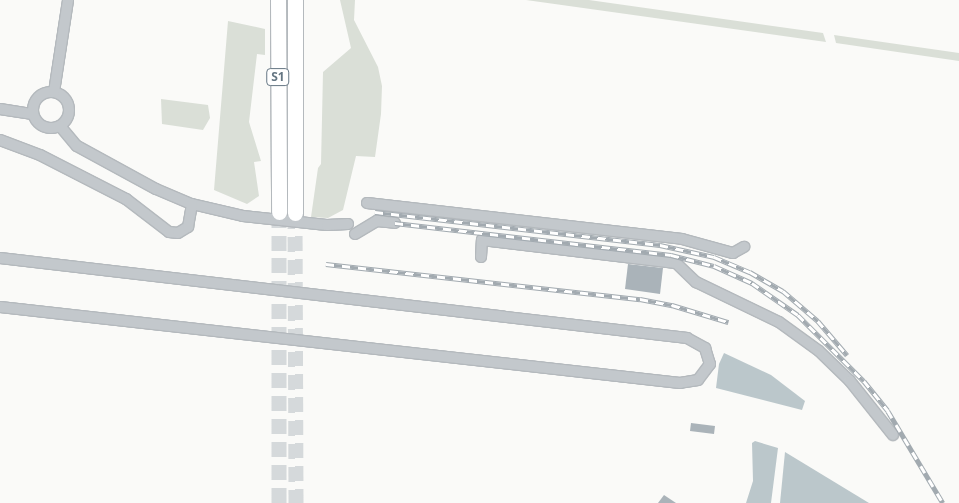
<!DOCTYPE html>
<style>
body{margin:0}
#map{position:relative;width:959px;height:503px;overflow:hidden;background:#fafaf8;font-family:"Open Sans",sans-serif}
div>[style]{position:absolute}
[style*='--x']{left:calc(var(--x)*1px);top:calc(var(--y)*1px);width:calc(var(--w)*1px);rotate:calc(var(--a)*1deg)}
.green>*{inset:0;background:#dadfd7}
.water>*{inset:0;background:#bbc7cb}
.building>*{inset:0;background:#aab3b9}
.highway-tunnel>*{height:15px;margin-top:-7.5px;transform-origin:0;background:repeating-linear-gradient(90deg,#d5d9db 0 15px,transparent 0 23px)}
.roads{filter:drop-shadow(1px 0 #b4b9bd) drop-shadow(-1px 0 #b4b9bd) drop-shadow(0 1px #b4b9bd) drop-shadow(0 -1px #b4b9bd)}
.minor>*{height:10px;margin:-5px;padding:0 5px;transform-origin:5px;border-radius:5px;background:#c3c8cc}
.minor>.ring{margin:-5px;padding:0;box-sizing:content-box;background:none;border:10px solid #c3c8cc;border-radius:50%}
.highway>*{height:15px;margin:-7.5px;padding:0 7.5px;transform-origin:7.5px;border-radius:7.5px;background:#fff}
.rail>*{height:4.5px;margin-top:-2.25px;transform-origin:0;background:repeating-linear-gradient(90deg,#fff 0 8px,#a2aab0 0 16px);box-sizing:border-box;border-block:1px solid #a2aab0}
span{translate:-50% -50%;white-space:nowrap;text-align:center;line-height:1.15;-webkit-text-stroke:5px #fff;paint-order:stroke}
.shield-label span{padding:1px 4px;background:#fff;border:1px solid;border-radius:4px;-webkit-text-stroke-width:0}
.shield-label{font-size:12px;color:#657683;font-weight:700}
</style>
<div id="map">
<div class="green">
<div style="clip-path:polygon(340px 0,355px 0,354px 20px,378px 67px,382px 86px,381px 114px,375px 157px,356px 156px,343px 210px,328px 218px,311px 217px,318px 168px,321px 164px,323px 72px,351px 48px)"></div>
<div style="clip-path:polygon(526px 0,589px 0,823px 33px,826px 42px)"></div>
<div style="clip-path:polygon(228px 21px,265px 29px,265px 55px,257px 54px,249px 122px,261px 161px,254px 162px,259px 196px,247px 204px,214px 190px)"></div>
<div style="clip-path:polygon(834px 35px,959px 53px,959px 61px,836px 43px)"></div>
<div style="clip-path:polygon(161px 99px,208px 105px,210px 118px,203px 130px,162px 124px)"></div>
</div>
<div class="water">
<div style="clip-path:polygon(724px 353px,771px 375px,805px 401px,802px 410px,716px 388px,719px 364px)"></div>
<div style="clip-path:polygon(755px 441px,778px 448px,771px 503px,746px 503px,753px 481px,752px 443px)"></div>
<div style="clip-path:polygon(785px 452px,869px 503px,780px 503px)"></div>
</div>
<div class="building">
<div style="clip-path:polygon(628px 264px,663px 268px,660px 294px,625px 289px)"></div>
<div style="clip-path:polygon(691px 423px,715px 426px,714px 434px,690px 431px)"></div>
<div style="clip-path:polygon(664px 495px,676px 503px,658px 503px)"></div>
</div>
<div class="highway-tunnel">
<div style="--x:279;--y:212;--w:291;--a:90"></div>
<div style="--x:295;--y:213;--w:290;--a:89.8"></div>
</div>
<div class="roads">
<div class="minor">
<div class="ring" style="left:33px;top:92px;width:26px;height:26px"></div>
<div style="--x:54;--y:92;--w:93;--a:-81.3"></div>
<div style="--x:0;--y:109;--w:33;--a:9"></div>
<div style="--x:60;--y:126;--w:26;--a:50"></div>
<div style="--x:77;--y:146;--w:90;--a:28.6"></div>
<div style="--x:156;--y:189;--w:39;--a:23"></div>
<div style="--x:192;--y:204;--w:52;--a:13.2"></div>
<div style="--x:243;--y:216;--w:84;--a:6.1"></div>
<div style="--x:327;--y:225;--w:21;--a:-3"></div>
<div style="--x:0;--y:140;--w:43;--a:20.6"></div>
<div style="--x:40;--y:155;--w:97;--a:27.1"></div>
<div style="--x:126;--y:199;--w:54;--a:37.5"></div>
<div style="--x:169;--y:232;--w:9;--a:6"></div>
<div style="--x:178;--y:233;--w:12;--a:-31"></div>
<div style="--x:188;--y:227;--w:23;--a:-80"></div>
<div style="--x:367;--y:203;--w:317;--a:6.5"></div>
<div style="--x:682;--y:239;--w:53;--a:15.4"></div>
<div style="--x:733;--y:253;--w:13;--a:-29"></div>
<div style="--x:355;--y:234;--w:26;--a:-31"></div>
<div style="--x:377;--y:221;--w:18;--a:6"></div>
<div style="--x:481;--y:257;--w:17;--a:-87"></div>
<div style="--x:482;--y:240;--w:195;--a:6.8"></div>
<div style="--x:676;--y:263;--w:28;--a:44"></div>
<div style="--x:696;--y:282;--w:92;--a:25.7"></div>
<div style="--x:779;--y:322;--w:49;--a:35.9"></div>
<div style="--x:819;--y:351;--w:43;--a:44.1"></div>
<div style="--x:850;--y:381;--w:69;--a:51.5"></div>
<div style="--x:0;--y:258;--w:692;--a:6.64"></div>
<div style="--x:687;--y:338;--w:21;--a:29"></div>
<div style="--x:705;--y:348;--w:17;--a:73"></div>
<div style="--x:710;--y:364;--w:20;--a:127"></div>
<div style="--x:698;--y:380;--w:18;--a:171"></div>
<div style="--x:680;--y:383;--w:684;--a:-173.62"></div>
</div>
<div class="highway">
<div style="--x:278;--y:0;--w:212;--a:89.7"></div>
<div style="--x:295;--y:0;--w:213;--a:90"></div>
</div>
</div>
<div class="rail">
<div style="--x:375;--y:212;--w:287;--a:6.6"></div>
<div style="--x:660;--y:245;--w:55;--a:12.5"></div>
<div style="--x:714;--y:257;--w:39;--a:23"></div>
<div style="--x:750;--y:272;--w:38;--a:30"></div>
<div style="--x:783;--y:291;--w:46;--a:40.6"></div>
<div style="--x:818;--y:321;--w:45;--a:49.5"></div>
<div style="--x:395;--y:223;--w:278;--a:6.6"></div>
<div style="--x:671;--y:255;--w:44;--a:14.3"></div>
<div style="--x:714;--y:266;--w:42;--a:24.1"></div>
<div style="--x:752;--y:283;--w:56;--a:34.8"></div>
<div style="--x:798;--y:315;--w:93;--a:45"></div>
<div style="--x:864;--y:381;--w:38;--a:51"></div>
<div style="--x:888;--y:411;--w:107;--a:59.1"></div>
<div style="--x:326;--y:264;--w:316;--a:6.4"></div>
<div style="--x:640;--y:299;--w:33;--a:11"></div>
<div style="--x:672;--y:305;--w:59;--a:16.9"></div>
</div>
<div class="shield-label">
<span style="left:278px;top:77px">S1</span>
</div>
</div>
